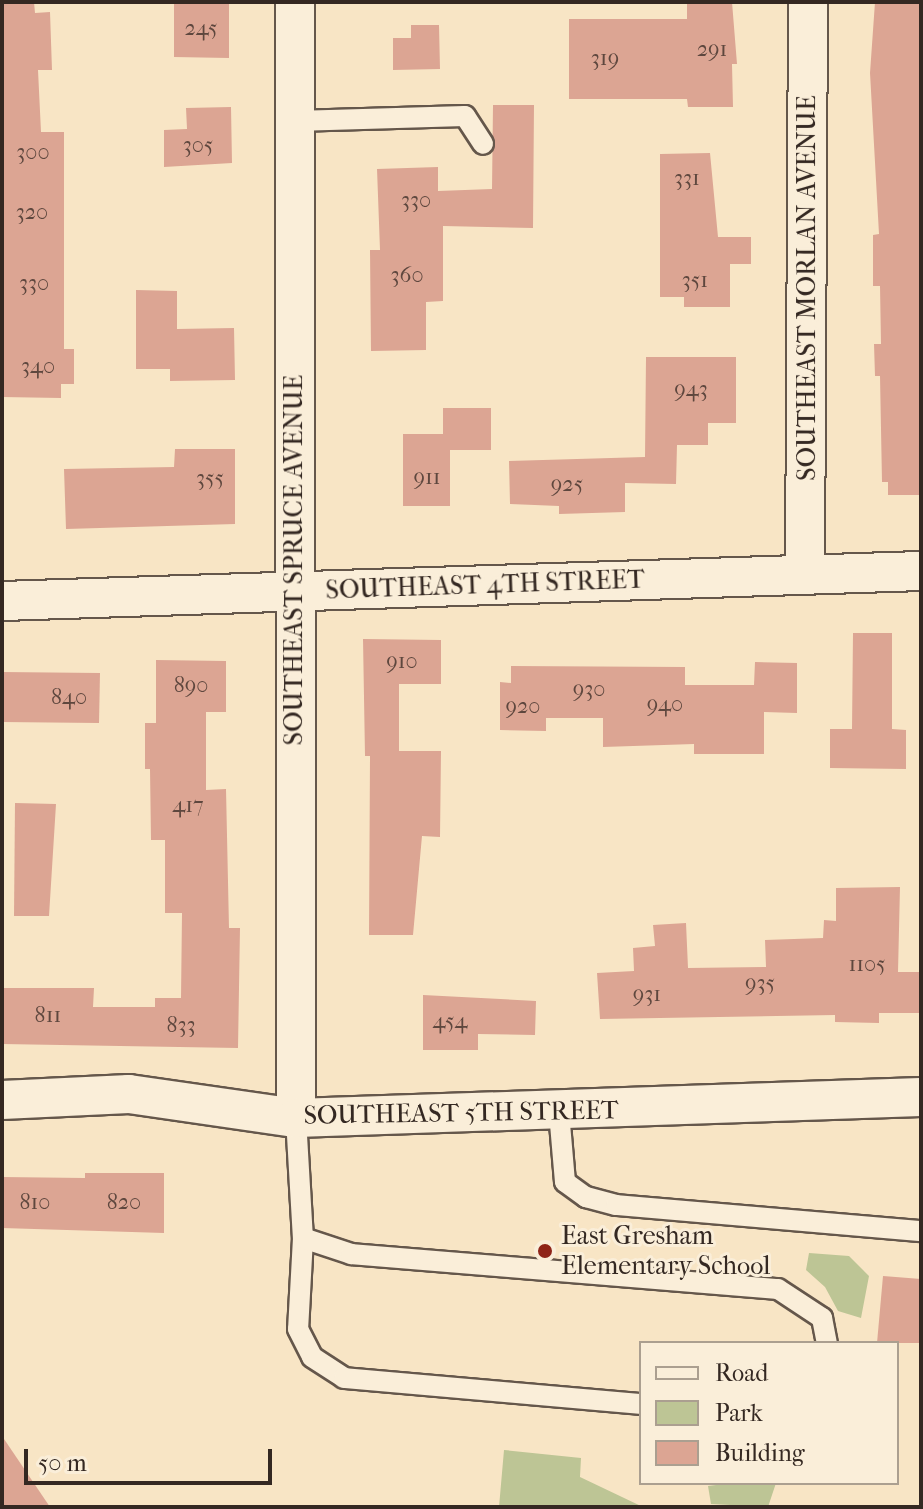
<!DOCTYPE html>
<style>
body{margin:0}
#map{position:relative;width:923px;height:1509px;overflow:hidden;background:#f8e5c5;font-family:"IM FELL French Canon",serif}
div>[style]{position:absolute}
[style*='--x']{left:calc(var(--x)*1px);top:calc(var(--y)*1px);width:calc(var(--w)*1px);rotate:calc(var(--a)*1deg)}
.green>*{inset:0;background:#bdc595}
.building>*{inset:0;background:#dca593}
.roads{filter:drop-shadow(2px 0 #65574b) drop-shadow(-2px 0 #65574b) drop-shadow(0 2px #65574b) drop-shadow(0 -2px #65574b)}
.lane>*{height:20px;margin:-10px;padding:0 10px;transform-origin:10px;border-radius:10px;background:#faeed9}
.street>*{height:38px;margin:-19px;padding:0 19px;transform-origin:19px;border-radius:19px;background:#faeed9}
.dots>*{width:22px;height:22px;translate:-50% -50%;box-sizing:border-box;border:4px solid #faeed9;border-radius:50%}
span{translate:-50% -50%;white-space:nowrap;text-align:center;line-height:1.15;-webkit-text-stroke:6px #faeed9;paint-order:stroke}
.number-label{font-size:22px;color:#5e473e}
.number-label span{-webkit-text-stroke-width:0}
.street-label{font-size:26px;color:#342822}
.poi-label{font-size:26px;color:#342822}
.left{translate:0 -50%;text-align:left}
.frame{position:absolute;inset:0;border:4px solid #342822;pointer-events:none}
.legend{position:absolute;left:639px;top:1341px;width:260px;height:144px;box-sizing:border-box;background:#faeed9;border:2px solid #ab9f90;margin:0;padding:10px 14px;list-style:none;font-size:24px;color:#342822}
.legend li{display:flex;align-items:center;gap:16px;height:40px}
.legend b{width:40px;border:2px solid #ab9f90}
.scale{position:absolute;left:24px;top:1449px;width:248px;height:36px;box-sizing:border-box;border:4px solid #342822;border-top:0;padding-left:10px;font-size:24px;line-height:28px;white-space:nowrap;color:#342822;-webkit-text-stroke:6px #faeed9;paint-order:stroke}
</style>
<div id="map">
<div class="green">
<div style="clip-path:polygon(809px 1253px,849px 1256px,869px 1276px,861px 1318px,838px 1311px,825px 1287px,806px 1270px)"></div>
<div style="clip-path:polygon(504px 1450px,581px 1458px,580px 1477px,643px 1507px,499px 1507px)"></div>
<div style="clip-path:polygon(732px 1483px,776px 1483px,768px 1507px,711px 1504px,708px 1486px)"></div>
</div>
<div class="building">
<div style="clip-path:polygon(2px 2px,34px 2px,35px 13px,50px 12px,52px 70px,38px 70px,41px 132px,64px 132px,64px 349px,74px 349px,74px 384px,61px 384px,61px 398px,2px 397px)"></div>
<div style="clip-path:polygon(174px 2px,229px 2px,229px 58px,174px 57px)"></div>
<div style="clip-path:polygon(687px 2px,732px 2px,737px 64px,732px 64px,733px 107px,688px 107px,687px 99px,569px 99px,569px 19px,687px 19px)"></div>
<div style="clip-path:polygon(875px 2px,921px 2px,921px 495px,888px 495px,888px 482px,882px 482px,880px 376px,875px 376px,874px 344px,881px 344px,880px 286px,873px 286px,873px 235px,879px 234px,870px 73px)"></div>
<div style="clip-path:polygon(411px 25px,439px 25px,440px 69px,393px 70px,393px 38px,411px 38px)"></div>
<div style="clip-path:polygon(493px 105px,534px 105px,533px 228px,443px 226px,443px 301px,426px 302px,426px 350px,371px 351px,370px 250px,380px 250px,377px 169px,438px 167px,438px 191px,492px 189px)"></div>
<div style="clip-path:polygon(231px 107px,232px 163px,164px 167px,164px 130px,187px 129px,186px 108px)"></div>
<div style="clip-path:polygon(710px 153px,718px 237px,751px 237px,751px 264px,730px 264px,730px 307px,684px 307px,684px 297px,660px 297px,660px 154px)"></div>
<div style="clip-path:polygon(136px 290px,177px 291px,177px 329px,234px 328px,235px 380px,170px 381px,170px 369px,136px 369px)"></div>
<div style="clip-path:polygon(646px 357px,736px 357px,736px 423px,708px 423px,708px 445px,677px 445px,676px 484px,625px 483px,625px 512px,559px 514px,559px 506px,510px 504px,509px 461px,645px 457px)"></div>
<div style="clip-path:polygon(443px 408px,491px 408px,491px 450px,450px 450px,450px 506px,403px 506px,403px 434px,443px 434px)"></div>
<div style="clip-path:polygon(175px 449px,235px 449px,235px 524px,66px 529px,64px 469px,174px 467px)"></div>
<div style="clip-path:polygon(853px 633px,892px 633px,892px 729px,906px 730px,906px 769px,830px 768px,830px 729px,852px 729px)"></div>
<div style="clip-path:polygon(363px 639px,441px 640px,441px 684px,399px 684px,399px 751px,441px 751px,440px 837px,422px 836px,413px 935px,369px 935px,370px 756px,365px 756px)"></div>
<div style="clip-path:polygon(156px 660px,226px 661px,226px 712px,206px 712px,206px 790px,226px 789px,229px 928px,240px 928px,238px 1048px,2px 1044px,2px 988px,94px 988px,93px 1007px,155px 1007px,155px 998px,181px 998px,182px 913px,165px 913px,165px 840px,151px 840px,150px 769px,145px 769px,145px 723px,156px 723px)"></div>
<div style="clip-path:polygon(755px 662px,797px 663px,797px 713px,764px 712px,764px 754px,694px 754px,694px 744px,603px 747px,603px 718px,546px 718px,546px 731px,500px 730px,500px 682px,511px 683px,511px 666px,685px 667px,685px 685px,754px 685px)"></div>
<div style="clip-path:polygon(2px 672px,100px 673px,99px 723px,2px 722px)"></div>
<div style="clip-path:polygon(15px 803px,56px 804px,49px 916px,14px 916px)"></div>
<div style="clip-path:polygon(900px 887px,898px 972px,921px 972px,921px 1013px,879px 1013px,879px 1023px,835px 1022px,835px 1015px,600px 1019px,597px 973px,634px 971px,633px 948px,655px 946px,653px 925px,686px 923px,688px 968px,766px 967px,765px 940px,823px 938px,824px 920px,836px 921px,836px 888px)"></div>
<div style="clip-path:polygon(423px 995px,536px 1001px,535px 1035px,478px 1034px,478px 1050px,423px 1050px)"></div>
<div style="clip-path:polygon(85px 1173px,164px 1173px,164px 1233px,2px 1228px,2px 1177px,85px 1178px)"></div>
<div style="clip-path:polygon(883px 1276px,921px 1279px,921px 1343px,877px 1343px)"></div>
<div style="clip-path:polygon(2px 1436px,50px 1507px,2px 1507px)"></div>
</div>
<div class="roads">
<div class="lane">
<div style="--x:295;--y:121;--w:170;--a:-1.7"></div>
<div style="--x:465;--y:116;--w:33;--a:57"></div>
<div style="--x:559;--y:1112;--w:70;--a:85.1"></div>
<div style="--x:565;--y:1182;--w:26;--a:36"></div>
<div style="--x:586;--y:1197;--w:31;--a:15"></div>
<div style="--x:616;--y:1205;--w:306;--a:4.9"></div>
<div style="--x:296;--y:1118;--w:120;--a:86.7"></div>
<div style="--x:303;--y:1238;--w:91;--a:93.1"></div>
<div style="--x:298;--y:1329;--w:31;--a:63"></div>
<div style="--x:312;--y:1357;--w:38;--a:33"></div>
<div style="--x:344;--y:1378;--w:298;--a:5"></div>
<div style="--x:303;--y:1238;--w:51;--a:18.4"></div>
<div style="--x:351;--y:1254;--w:428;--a:4.7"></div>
<div style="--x:778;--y:1289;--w:53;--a:33.4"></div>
<div style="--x:822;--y:1318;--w:25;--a:79"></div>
</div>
<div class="street">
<div style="--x:295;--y:2;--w:1116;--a:89.95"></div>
<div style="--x:805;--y:575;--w:573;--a:-89.7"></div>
<div style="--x:2;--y:601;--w:919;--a:-1.87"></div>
<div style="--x:2;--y:1100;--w:127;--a:-2.7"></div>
<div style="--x:129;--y:1094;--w:169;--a:8.2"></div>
<div style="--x:296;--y:1118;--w:625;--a:-1.92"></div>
</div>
</div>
<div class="dots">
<div style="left:545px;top:1251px;background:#8f2418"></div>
</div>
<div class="number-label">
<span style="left:201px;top:29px">245</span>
<span style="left:712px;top:50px">291</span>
<span style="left:605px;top:59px">319</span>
<span style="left:198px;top:146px">305</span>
<span style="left:33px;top:153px">300</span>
<span style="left:687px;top:179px">331</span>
<span style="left:416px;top:201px">330</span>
<span style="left:32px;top:213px">320</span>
<span style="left:407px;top:276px">360</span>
<span style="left:695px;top:281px">351</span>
<span style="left:34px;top:284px">330</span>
<span style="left:38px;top:367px">340</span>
<span style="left:691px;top:390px">943</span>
<span style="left:427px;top:478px">911</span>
<span style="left:210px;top:479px">355</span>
<span style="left:567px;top:485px">925</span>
<span style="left:402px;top:662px">910</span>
<span style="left:191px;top:686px">890</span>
<span style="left:589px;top:690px">930</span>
<span style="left:69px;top:698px">840</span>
<span style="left:665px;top:705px">940</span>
<span style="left:523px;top:707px">920</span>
<span style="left:188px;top:806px">417</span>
<span style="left:867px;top:965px">1105</span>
<span style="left:760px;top:984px">935</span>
<span style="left:647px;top:995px">931</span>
<span style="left:48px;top:1016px">811</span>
<span style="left:450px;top:1022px">454</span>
<span style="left:181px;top:1026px">833</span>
<span style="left:35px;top:1203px">810</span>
<span style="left:124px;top:1203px">820</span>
</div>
<div class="street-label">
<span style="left:807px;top:288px;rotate:-90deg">SOUTHEAST MORLAN AVENUE</span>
<span style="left:294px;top:560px;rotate:-90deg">SOUTHEAST SPRUCE AVENUE</span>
<span style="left:485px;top:585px;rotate:-2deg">SOUTHEAST 4TH STREET</span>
<span style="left:461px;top:1113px;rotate:-1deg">SOUTHEAST 5TH STREET</span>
</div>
<div class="poi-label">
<span class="left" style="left:561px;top:1251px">East Gresham<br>Elementary School</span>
</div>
<div class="frame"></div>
<ul class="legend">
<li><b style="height:10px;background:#faeed9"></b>Road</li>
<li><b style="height:22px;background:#bdc595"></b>Park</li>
<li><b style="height:22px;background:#dca593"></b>Building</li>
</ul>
<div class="scale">50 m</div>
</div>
